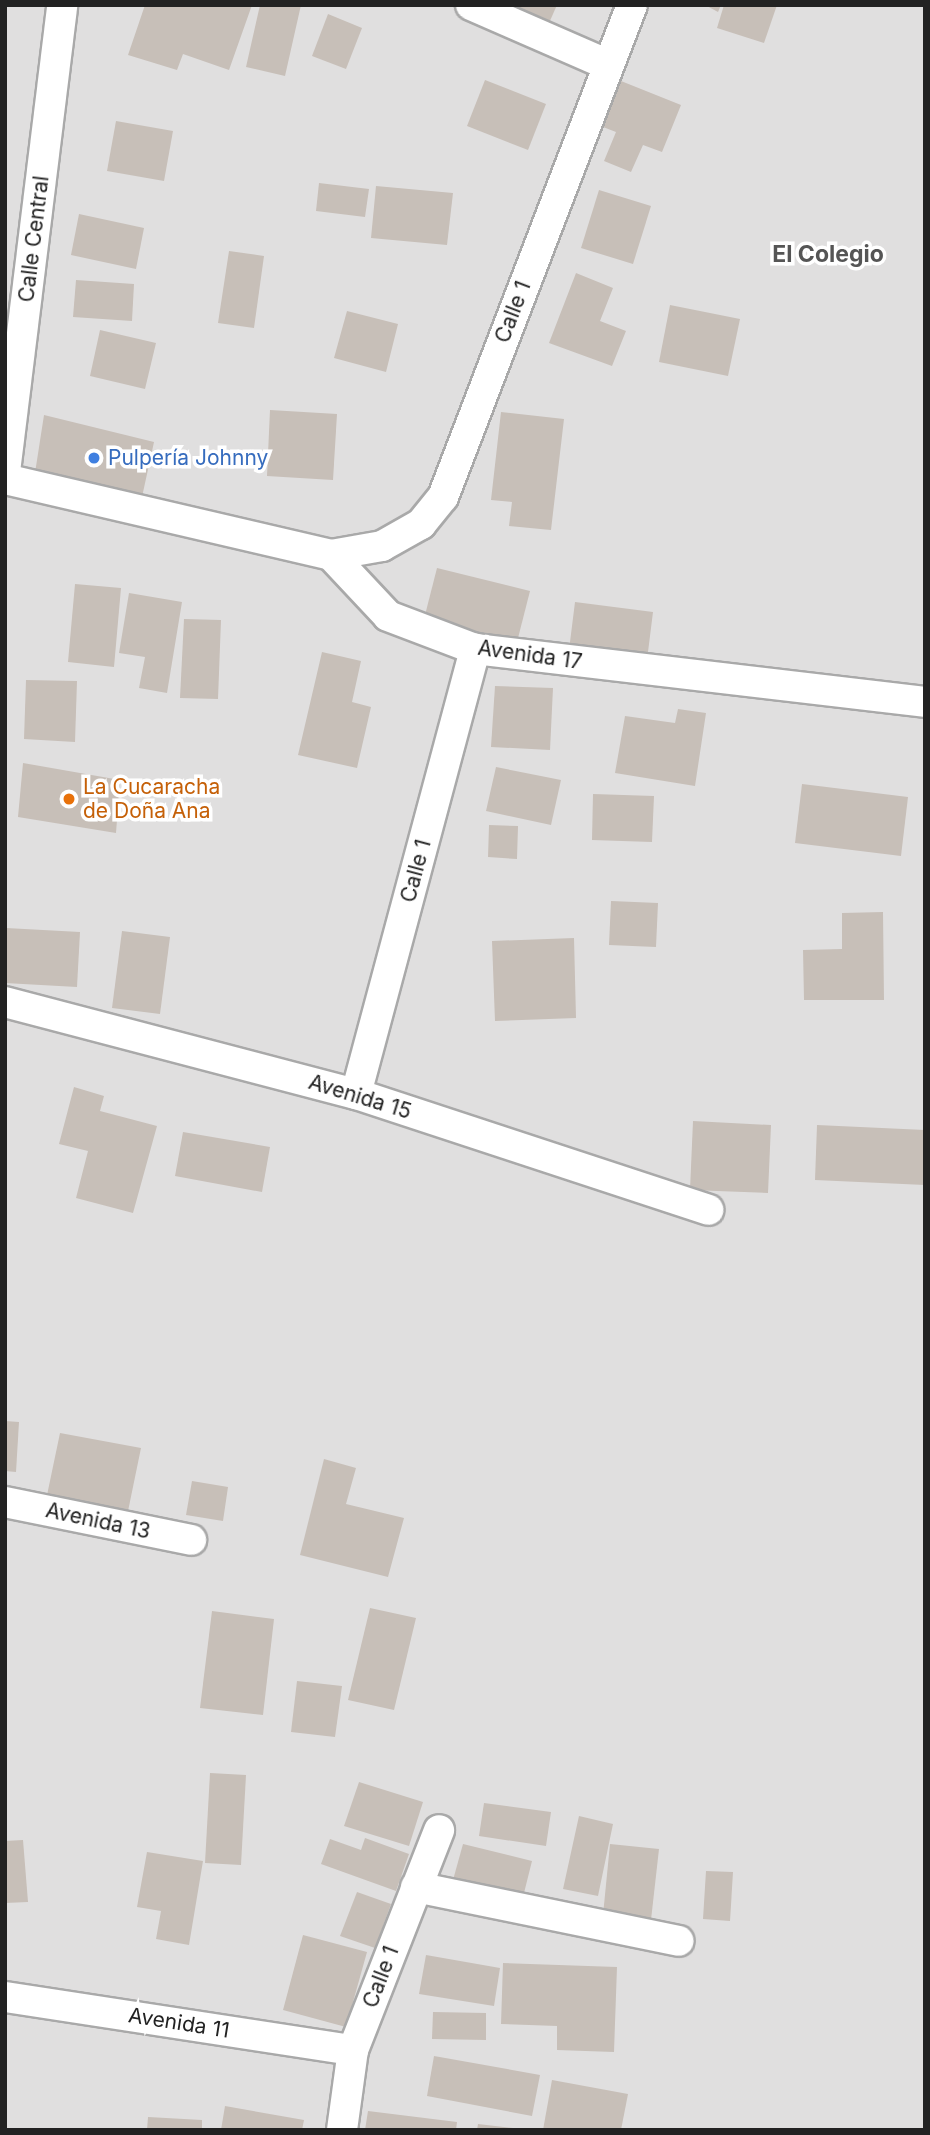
<!DOCTYPE html>
<meta charset="utf-8">
<style>
body{margin:0}
#map{position:relative;width:930px;height:2135px;overflow:hidden;background:#f2efe9;font-family:Inter,sans-serif}
div>[style]{position:absolute}
[style*='--x']{left:calc(var(--x)*1px);top:calc(var(--y)*1px);width:calc(var(--w)*1px);rotate:calc(var(--a)*1deg)}
.residential>*{inset:0;background:#e0dfdf}
.building>*{inset:0;background:#c7bfb8}
.roads{filter:drop-shadow(2px 0 #a9a9a9) drop-shadow(-2px 0 #a9a9a9) drop-shadow(0 2px #a9a9a9) drop-shadow(0 -2px #a9a9a9)}
.minor>*{height:30px;margin:-15px;padding:0 15px;transform-origin:15px;border-radius:15px;background:#fff}
.dots>*{width:19px;height:19px;translate:-50% -50%;box-sizing:border-box;border:4px solid #fff;border-radius:50%}
span{translate:-50% -50%;white-space:nowrap;text-align:center;line-height:1.15;-webkit-text-stroke:7px #fff;paint-order:stroke}
.street-label{font-size:21px;color:#222}
.shop-label{font-size:21px;color:#366cbe}
.left{translate:0 -50%;text-align:left}
.food-label{font-size:21px;color:#c56008}
.neighbourhood-label{font-size:23px;color:#555;font-weight:700}
.frame{position:absolute;inset:0;border:7px solid #222;pointer-events:none}
</style>
<div id="map">
<div class="residential">
<div style="clip-path:polygon(5px 5px,925px 5px,925px 2130px,5px 2130px)"></div>
</div>
<div class="building">
<div style="clip-path:polygon(145px 5px,252px 5px,229px 70px,183px 54px,177px 70px,128px 55px)"></div>
<div style="clip-path:polygon(260px 5px,301px 5px,285px 76px,246px 67px)"></div>
<div style="clip-path:polygon(514px 5px,557px 5px,549px 23px)"></div>
<div style="clip-path:polygon(705px 5px,721px 5px,718px 12px)"></div>
<div style="clip-path:polygon(724px 5px,777px 5px,764px 43px,717px 28px)"></div>
<div style="clip-path:polygon(328px 14px,362px 28px,346px 69px,312px 56px)"></div>
<div style="clip-path:polygon(485px 80px,546px 104px,528px 150px,467px 126px)"></div>
<div style="clip-path:polygon(621px 81px,681px 105px,662px 152px,643px 145px,631px 172px,604px 161px,616px 132px,603px 127px)"></div>
<div style="clip-path:polygon(116px 121px,173px 131px,164px 181px,107px 171px)"></div>
<div style="clip-path:polygon(319px 183px,369px 189px,365px 217px,316px 211px)"></div>
<div style="clip-path:polygon(376px 186px,453px 193px,447px 245px,371px 238px)"></div>
<div style="clip-path:polygon(599px 190px,651px 206px,633px 264px,581px 248px)"></div>
<div style="clip-path:polygon(79px 214px,144px 228px,136px 269px,71px 255px)"></div>
<div style="clip-path:polygon(229px 251px,264px 256px,254px 328px,218px 323px)"></div>
<div style="clip-path:polygon(576px 273px,613px 288px,600px 321px,626px 331px,612px 366px,549px 343px)"></div>
<div style="clip-path:polygon(76px 280px,134px 284px,132px 321px,73px 317px)"></div>
<div style="clip-path:polygon(670px 305px,740px 319px,728px 376px,659px 362px)"></div>
<div style="clip-path:polygon(347px 311px,398px 324px,386px 372px,334px 358px)"></div>
<div style="clip-path:polygon(100px 330px,156px 343px,145px 389px,90px 376px)"></div>
<div style="clip-path:polygon(270px 410px,337px 414px,333px 480px,267px 476px)"></div>
<div style="clip-path:polygon(501px 412px,564px 419px,551px 530px,509px 526px,512px 502px,491px 500px)"></div>
<div style="clip-path:polygon(44px 415px,154px 442px,142px 497px,35px 473px)"></div>
<div style="clip-path:polygon(437px 568px,530px 591px,517px 642px,424px 619px)"></div>
<div style="clip-path:polygon(75px 584px,121px 588px,114px 667px,68px 662px)"></div>
<div style="clip-path:polygon(129px 593px,182px 602px,167px 693px,139px 688px,145px 657px,119px 653px)"></div>
<div style="clip-path:polygon(575px 602px,653px 612px,647px 660px,569px 650px)"></div>
<div style="clip-path:polygon(184px 619px,221px 620px,218px 699px,180px 698px)"></div>
<div style="clip-path:polygon(322px 652px,361px 661px,352px 702px,371px 707px,357px 768px,298px 755px)"></div>
<div style="clip-path:polygon(26px 680px,77px 681px,75px 742px,24px 739px)"></div>
<div style="clip-path:polygon(495px 686px,553px 688px,550px 750px,491px 747px)"></div>
<div style="clip-path:polygon(678px 709px,706px 713px,695px 786px,615px 773px,625px 716px,675px 723px)"></div>
<div style="clip-path:polygon(23px 763px,120px 780px,116px 833px,18px 817px)"></div>
<div style="clip-path:polygon(496px 767px,561px 780px,551px 825px,486px 811px)"></div>
<div style="clip-path:polygon(802px 784px,908px 797px,901px 856px,795px 843px)"></div>
<div style="clip-path:polygon(593px 794px,654px 796px,652px 842px,592px 840px)"></div>
<div style="clip-path:polygon(489px 825px,518px 826px,517px 859px,488px 857px)"></div>
<div style="clip-path:polygon(611px 901px,658px 903px,656px 947px,609px 945px)"></div>
<div style="clip-path:polygon(883px 912px,884px 1000px,804px 1000px,803px 950px,842px 949px,842px 913px)"></div>
<div style="clip-path:polygon(6px 928px,80px 932px,77px 987px,5px 983px)"></div>
<div style="clip-path:polygon(122px 931px,170px 937px,160px 1014px,112px 1008px)"></div>
<div style="clip-path:polygon(574px 938px,576px 1018px,495px 1021px,492px 941px)"></div>
<div style="clip-path:polygon(74px 1087px,104px 1096px,100px 1111px,157px 1126px,133px 1213px,76px 1198px,88px 1151px,59px 1144px)"></div>
<div style="clip-path:polygon(693px 1121px,771px 1125px,768px 1193px,690px 1190px)"></div>
<div style="clip-path:polygon(817px 1125px,925px 1130px,925px 1185px,815px 1180px)"></div>
<div style="clip-path:polygon(183px 1132px,270px 1147px,262px 1192px,175px 1176px)"></div>
<div style="clip-path:polygon(5px 1421px,19px 1422px,16px 1472px,5px 1471px)"></div>
<div style="clip-path:polygon(60px 1433px,141px 1448px,127px 1516px,46px 1500px)"></div>
<div style="clip-path:polygon(324px 1459px,356px 1468px,346px 1504px,404px 1518px,388px 1577px,300px 1555px)"></div>
<div style="clip-path:polygon(192px 1481px,228px 1487px,223px 1521px,186px 1515px)"></div>
<div style="clip-path:polygon(370px 1608px,416px 1618px,394px 1710px,348px 1700px)"></div>
<div style="clip-path:polygon(212px 1611px,274px 1619px,263px 1715px,200px 1708px)"></div>
<div style="clip-path:polygon(297px 1681px,342px 1686px,335px 1737px,291px 1732px)"></div>
<div style="clip-path:polygon(210px 1773px,246px 1775px,241px 1865px,205px 1863px)"></div>
<div style="clip-path:polygon(359px 1782px,423px 1802px,409px 1846px,344px 1826px)"></div>
<div style="clip-path:polygon(484px 1803px,551px 1812px,546px 1846px,479px 1836px)"></div>
<div style="clip-path:polygon(579px 1816px,613px 1824px,598px 1896px,563px 1889px)"></div>
<div style="clip-path:polygon(365px 1838px,409px 1854px,396px 1891px,321px 1864px,330px 1839px,361px 1850px)"></div>
<div style="clip-path:polygon(23px 1840px,28px 1902px,5px 1903px,5px 1841px)"></div>
<div style="clip-path:polygon(463px 1844px,532px 1861px,523px 1897px,453px 1880px)"></div>
<div style="clip-path:polygon(610px 1844px,659px 1849px,651px 1920px,603px 1915px)"></div>
<div style="clip-path:polygon(147px 1852px,203px 1861px,189px 1945px,156px 1939px,161px 1911px,137px 1907px)"></div>
<div style="clip-path:polygon(706px 1871px,733px 1872px,730px 1921px,703px 1919px)"></div>
<div style="clip-path:polygon(357px 1892px,391px 1904px,375px 1948px,340px 1936px)"></div>
<div style="clip-path:polygon(303px 1935px,367px 1952px,346px 2027px,283px 2010px)"></div>
<div style="clip-path:polygon(426px 1955px,500px 1968px,494px 2006px,419px 1994px)"></div>
<div style="clip-path:polygon(503px 1963px,617px 1967px,614px 2052px,557px 2050px,557px 2026px,501px 2024px)"></div>
<div style="clip-path:polygon(433px 2012px,486px 2013px,486px 2040px,432px 2039px)"></div>
<div style="clip-path:polygon(434px 2056px,540px 2075px,532px 2116px,427px 2096px)"></div>
<div style="clip-path:polygon(552px 2080px,628px 2094px,621px 2130px,543px 2130px)"></div>
<div style="clip-path:polygon(225px 2106px,304px 2120px,302px 2130px,221px 2130px)"></div>
<div style="clip-path:polygon(368px 2111px,457px 2122px,456px 2130px,365px 2130px)"></div>
<div style="clip-path:polygon(148px 2117px,202px 2120px,202px 2130px,147px 2130px)"></div>
<div style="clip-path:polygon(478px 2124px,513px 2128px,513px 2130px,477px 2130px)"></div>
</div>
<div class="roads">
<div class="minor">
<div style="--x:471;--y:5;--w:147;--a:23.6"></div>
<div style="--x:5;--y:472;--w:470;--a:-83"></div>
<div style="--x:5;--y:479;--w:335;--a:13.1"></div>
<div style="--x:331;--y:555;--w:83;--a:46.9"></div>
<div style="--x:388;--y:616;--w:93;--a:20.8"></div>
<div style="--x:475;--y:649;--w:453;--a:6.7"></div>
<div style="--x:331;--y:555;--w:52;--a:-10"></div>
<div style="--x:382;--y:546;--w:45;--a:-29.4"></div>
<div style="--x:421;--y:524;--w:35;--a:-51"></div>
<div style="--x:443;--y:497;--w:527;--a:-68.99"></div>
<div style="--x:5;--y:1002;--w:363;--a:14.7"></div>
<div style="--x:356;--y:1094;--w:371;--a:18.2"></div>
<div style="--x:356;--y:1094;--w:461;--a:-75"></div>
<div style="--x:5;--y:1502;--w:190;--a:11.5"></div>
<div style="--x:416;--y:1887;--w:268;--a:11.6"></div>
<div style="--x:5;--y:1997;--w:352;--a:8.7"></div>
<div style="--x:342;--y:2130;--w:81;--a:-82.2"></div>
<div style="--x:353;--y:2050;--w:236;--a:-68.6"></div>
</div>
</div>
<div class="dots">
<div style="left:94px;top:458px;background:#3f7fe0"></div>
<div style="left:69px;top:799px;background:#e8710a"></div>
</div>
<div class="street-label">
<span style="left:34px;top:239px;rotate:-83deg">Calle Central</span>
<span style="left:513px;top:312px;rotate:-69deg">Calle 1</span>
<span style="left:530px;top:655px;rotate:8deg">Avenida 17</span>
<span style="left:416px;top:871px;rotate:-75deg">Calle 1</span>
<span style="left:360px;top:1097px;rotate:17deg">Avenida 15</span>
<span style="left:98px;top:1521px;rotate:12deg">Avenida 13</span>
<span style="left:381px;top:1977px;rotate:-69deg">Calle 1</span>
<span style="left:179px;top:2023px;rotate:9deg">Avenida 11</span>
</div>
<div class="shop-label">
<span class="left" style="left:108px;top:458px">Pulpería Johnny</span>
</div>
<div class="food-label">
<span class="left" style="left:83px;top:799px">La Cucaracha<br>de Doña Ana</span>
</div>
<div class="neighbourhood-label">
<span style="left:828px;top:254px">El Colegio</span>
</div>
<div class="frame"></div>
</div>
